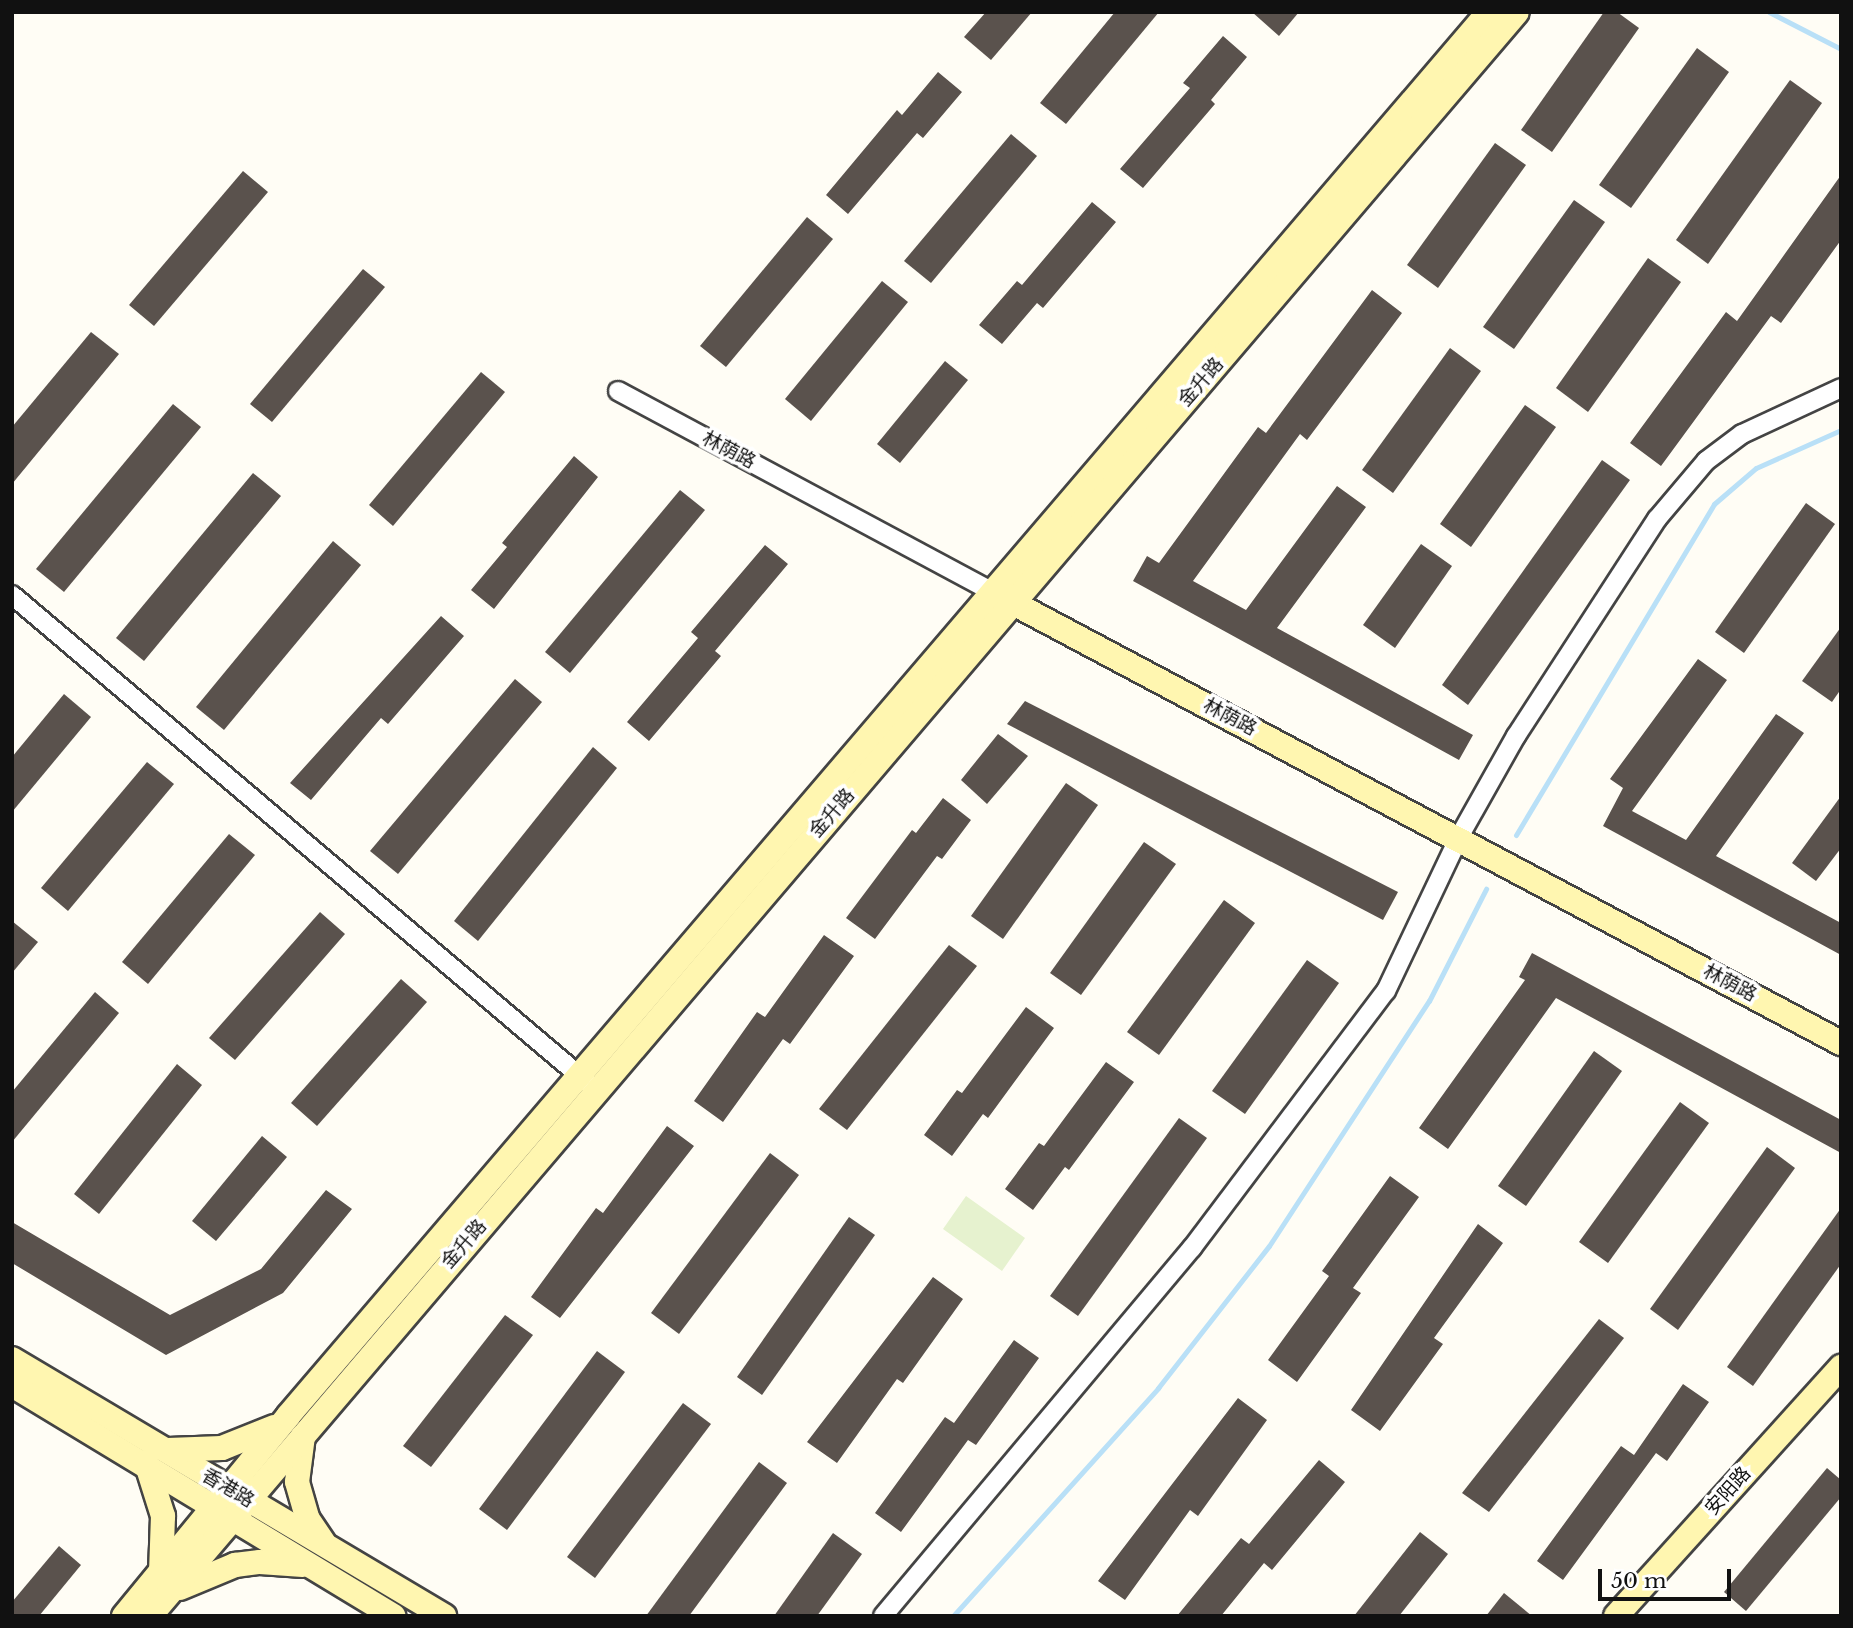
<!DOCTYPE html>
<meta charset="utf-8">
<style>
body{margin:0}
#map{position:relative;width:1853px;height:1628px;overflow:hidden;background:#fffdf5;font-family:"Libre Baskerville","Noto Sans SC",serif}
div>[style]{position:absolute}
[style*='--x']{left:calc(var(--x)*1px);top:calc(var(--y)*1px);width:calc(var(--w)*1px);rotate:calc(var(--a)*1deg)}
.pitch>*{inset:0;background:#e6f2cf}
.stream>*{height:5px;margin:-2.5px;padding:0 2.5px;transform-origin:2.5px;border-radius:2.5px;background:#b9e0f7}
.building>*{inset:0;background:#5a524d}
.roads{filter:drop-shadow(2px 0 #444) drop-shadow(-2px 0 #444) drop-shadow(0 2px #444) drop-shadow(0 -2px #444)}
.street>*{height:18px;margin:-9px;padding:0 9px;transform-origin:9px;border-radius:9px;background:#fff}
.secondary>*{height:24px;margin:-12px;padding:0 12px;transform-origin:12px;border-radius:12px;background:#fff6b0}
span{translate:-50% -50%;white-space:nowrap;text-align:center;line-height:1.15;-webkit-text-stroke:7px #fff;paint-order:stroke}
.street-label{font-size:19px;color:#111}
.frame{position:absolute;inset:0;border:14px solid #111;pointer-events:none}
.scale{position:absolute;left:1598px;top:1569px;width:133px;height:32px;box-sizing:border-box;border:4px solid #111;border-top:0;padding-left:9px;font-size:21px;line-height:24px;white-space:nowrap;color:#111;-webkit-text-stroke:5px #fff;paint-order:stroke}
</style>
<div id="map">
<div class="pitch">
<div style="clip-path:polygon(966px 1196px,1025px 1238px,1002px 1271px,943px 1229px)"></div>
</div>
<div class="stream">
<div style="--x:1769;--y:12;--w:81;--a:27.2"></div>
<div style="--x:1516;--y:835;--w:386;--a:-59.1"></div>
<div style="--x:1714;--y:504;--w:55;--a:-40.6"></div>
<div style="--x:1756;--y:468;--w:93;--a:-24.1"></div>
<div style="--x:953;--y:1616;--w:307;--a:-48"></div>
<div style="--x:1158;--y:1388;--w:180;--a:-52"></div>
<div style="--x:1269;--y:1246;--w:293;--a:-56.9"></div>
<div style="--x:1429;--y:1001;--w:126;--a:-63"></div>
</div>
<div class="building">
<div style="clip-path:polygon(986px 12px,1032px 12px,991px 60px,964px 37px)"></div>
<div style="clip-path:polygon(1115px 12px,1159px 12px,1066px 124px,1040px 103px)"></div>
<div style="clip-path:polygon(1252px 12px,1299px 12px,1279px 36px)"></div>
<div style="clip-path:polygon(1604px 12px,1617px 12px,1639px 28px,1552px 152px,1521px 130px)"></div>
<div style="clip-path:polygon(1223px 36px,1247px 57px,1211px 100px,1215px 104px,1143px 188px,1120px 169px,1190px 88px,1183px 83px)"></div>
<div style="clip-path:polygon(1697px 48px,1729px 72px,1631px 208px,1599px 185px)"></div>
<div style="clip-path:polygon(938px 72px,962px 92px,923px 138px,917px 133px,848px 214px,826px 195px,897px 110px,902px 115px)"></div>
<div style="clip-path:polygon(1790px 80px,1822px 103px,1708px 264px,1676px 240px)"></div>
<div style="clip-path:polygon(1011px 134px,1037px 156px,931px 283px,904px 261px)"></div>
<div style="clip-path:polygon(1495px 143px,1526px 165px,1438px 288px,1407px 265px)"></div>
<div style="clip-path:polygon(243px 171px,268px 192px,154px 326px,129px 305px)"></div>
<div style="clip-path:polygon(1841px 175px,1841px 240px,1781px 323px,1771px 316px,1661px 466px,1630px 443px,1726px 312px,1737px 321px)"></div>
<div style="clip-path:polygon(1574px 200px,1605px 222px,1514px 349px,1483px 327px)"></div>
<div style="clip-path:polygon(1092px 202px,1116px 222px,1043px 308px,1037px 303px,1002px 344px,979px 325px,1017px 281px,1022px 285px)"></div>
<div style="clip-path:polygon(807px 217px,833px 239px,726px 367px,700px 346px)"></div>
<div style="clip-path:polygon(1648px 258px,1681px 282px,1588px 412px,1556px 388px)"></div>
<div style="clip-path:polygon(363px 269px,385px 287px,272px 422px,250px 404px)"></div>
<div style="clip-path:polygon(882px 281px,908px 302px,811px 421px,785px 399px)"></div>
<div style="clip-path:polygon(1372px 290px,1402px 313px,1307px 440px,1300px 434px,1193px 581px,1246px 610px,1337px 486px,1366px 507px,1277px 628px,1473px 735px,1459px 760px,1133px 581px,1147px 556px,1159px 563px,1258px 427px,1266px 433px)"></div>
<div style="clip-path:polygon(91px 332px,119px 354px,12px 484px,12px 427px)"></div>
<div style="clip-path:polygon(1450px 348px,1481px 371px,1393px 493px,1362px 470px)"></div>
<div style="clip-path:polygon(945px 361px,968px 380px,900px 463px,877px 444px)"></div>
<div style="clip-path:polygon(481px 372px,505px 392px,393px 526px,369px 505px)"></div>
<div style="clip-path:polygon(173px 404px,201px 427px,64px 592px,36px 569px)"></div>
<div style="clip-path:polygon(1525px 405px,1556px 427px,1471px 547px,1440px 524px)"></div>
<div style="clip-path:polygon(574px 456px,598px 477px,494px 609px,471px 590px,507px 547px,502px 543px)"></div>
<div style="clip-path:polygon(1602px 460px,1630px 480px,1468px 705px,1442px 685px)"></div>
<div style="clip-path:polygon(253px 473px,281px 496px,144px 661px,116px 638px)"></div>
<div style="clip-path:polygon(680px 490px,705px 510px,570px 673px,545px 652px)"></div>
<div style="clip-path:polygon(1806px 503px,1835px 524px,1744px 653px,1715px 632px)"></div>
<div style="clip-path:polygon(333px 541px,361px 565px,224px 730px,196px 707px)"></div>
<div style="clip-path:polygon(1421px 544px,1452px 566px,1395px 648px,1363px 625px)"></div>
<div style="clip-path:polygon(765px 545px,788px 564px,715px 651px,721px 656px,649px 741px,627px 722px,698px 638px,691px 632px)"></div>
<div style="clip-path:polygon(441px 616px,464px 636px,388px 724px,381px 718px,311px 800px,290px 783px)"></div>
<div style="clip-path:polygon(1841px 627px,1841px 689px,1832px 702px,1802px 681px)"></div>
<div style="clip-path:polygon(1698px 659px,1727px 680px,1632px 811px,1686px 840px,1776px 714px,1804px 733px,1716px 856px,1841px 923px,1841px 955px,1603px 826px,1623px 788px,1610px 779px)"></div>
<div style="clip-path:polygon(515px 679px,542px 702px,398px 874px,370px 851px)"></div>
<div style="clip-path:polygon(64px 694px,91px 717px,12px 812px,12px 757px)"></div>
<div style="clip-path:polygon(1025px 701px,1398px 892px,1383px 920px,1007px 724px)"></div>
<div style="clip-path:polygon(998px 734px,1028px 756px,987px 804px,961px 780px)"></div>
<div style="clip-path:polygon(593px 747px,617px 768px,478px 941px,454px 921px)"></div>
<div style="clip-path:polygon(147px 762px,174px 784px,68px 911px,41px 888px)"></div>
<div style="clip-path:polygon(1066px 783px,1098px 805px,1003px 939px,971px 916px)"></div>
<div style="clip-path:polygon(1841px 796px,1841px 848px,1816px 881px,1792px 863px)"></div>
<div style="clip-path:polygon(943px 798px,971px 820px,942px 859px,937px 856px,875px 939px,846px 918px,912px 830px,916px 833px)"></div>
<div style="clip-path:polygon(229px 834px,255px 855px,148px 984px,122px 962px)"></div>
<div style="clip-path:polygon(1144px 842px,1176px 864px,1081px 995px,1050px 973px)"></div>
<div style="clip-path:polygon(1224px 900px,1255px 923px,1159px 1055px,1127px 1032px)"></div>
<div style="clip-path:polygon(320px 912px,345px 934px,235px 1060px,209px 1038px)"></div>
<div style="clip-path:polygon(12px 921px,38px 942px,12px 973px)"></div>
<div style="clip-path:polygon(824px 935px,854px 956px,790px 1044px,783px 1039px,723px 1122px,694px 1101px,757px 1012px,765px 1017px)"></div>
<div style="clip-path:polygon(949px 945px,977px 966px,847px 1130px,819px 1109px)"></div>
<div style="clip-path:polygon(1532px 953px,1841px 1120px,1841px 1153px,1556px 998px,1448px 1149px,1419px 1128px,1525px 980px,1519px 977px)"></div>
<div style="clip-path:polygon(1307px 960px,1339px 983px,1245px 1114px,1212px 1091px)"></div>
<div style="clip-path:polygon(401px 979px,427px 1002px,317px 1126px,291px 1103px)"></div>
<div style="clip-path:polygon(95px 992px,119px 1013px,12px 1142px,12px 1092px)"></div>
<div style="clip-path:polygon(1026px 1007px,1054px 1028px,988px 1118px,983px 1114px,952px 1156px,924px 1135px,957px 1090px,962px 1093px)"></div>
<div style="clip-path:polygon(1594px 1051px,1622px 1071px,1526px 1206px,1498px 1186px)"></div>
<div style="clip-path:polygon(1106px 1062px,1134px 1082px,1069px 1170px,1065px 1167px,1033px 1210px,1005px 1189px,1039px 1143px,1044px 1146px)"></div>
<div style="clip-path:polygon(177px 1064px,202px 1085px,99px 1214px,74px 1194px)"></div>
<div style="clip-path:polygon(1680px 1102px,1709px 1123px,1608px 1263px,1579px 1242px)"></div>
<div style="clip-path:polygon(1179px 1118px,1207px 1138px,1078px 1316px,1050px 1296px)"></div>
<div style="clip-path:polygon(667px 1126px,694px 1146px,560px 1318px,531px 1297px,596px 1208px,603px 1213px)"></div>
<div style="clip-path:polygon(262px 1136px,287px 1157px,216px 1241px,192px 1221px)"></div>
<div style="clip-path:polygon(1767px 1147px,1795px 1168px,1678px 1330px,1650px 1309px)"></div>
<div style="clip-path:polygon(770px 1153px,799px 1175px,679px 1334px,651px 1313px)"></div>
<div style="clip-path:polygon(1390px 1176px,1419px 1197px,1353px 1288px,1361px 1293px,1297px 1382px,1268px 1360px,1329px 1276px,1322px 1271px)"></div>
<div style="clip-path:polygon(326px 1190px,352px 1209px,283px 1293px,166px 1355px,12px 1263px,12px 1222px,170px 1315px,261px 1269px)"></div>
<div style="clip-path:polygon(1841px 1208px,1841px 1264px,1753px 1386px,1727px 1367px)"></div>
<div style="clip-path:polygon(849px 1217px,875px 1235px,762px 1395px,737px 1377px)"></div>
<div style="clip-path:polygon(1478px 1224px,1503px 1243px,1434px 1338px,1443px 1344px,1380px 1431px,1351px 1410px)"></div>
<div style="clip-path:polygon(933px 1277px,963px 1299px,903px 1383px,897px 1379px,837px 1463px,807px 1442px)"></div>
<div style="clip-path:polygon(505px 1315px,533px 1335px,431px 1467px,403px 1446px)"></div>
<div style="clip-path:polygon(1599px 1319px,1624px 1338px,1489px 1512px,1462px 1493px)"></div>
<div style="clip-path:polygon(1014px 1340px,1039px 1358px,976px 1445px,968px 1440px,901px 1532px,875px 1513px,945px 1417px,954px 1423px)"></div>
<div style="clip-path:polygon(597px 1351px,625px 1372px,507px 1530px,479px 1509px)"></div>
<div style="clip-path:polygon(1683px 1384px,1709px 1402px,1667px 1461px,1656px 1453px,1563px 1580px,1537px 1561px,1621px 1446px,1634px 1455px)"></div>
<div style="clip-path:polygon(1238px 1398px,1267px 1420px,1198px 1516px,1190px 1510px,1125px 1600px,1098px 1581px)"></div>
<div style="clip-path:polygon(683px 1403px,711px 1424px,595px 1578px,567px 1557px)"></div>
<div style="clip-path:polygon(1319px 1460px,1345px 1482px,1272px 1570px,1264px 1563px,1221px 1616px,1177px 1616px,1241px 1538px,1249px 1544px)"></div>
<div style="clip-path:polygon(759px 1462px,787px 1483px,689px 1616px,646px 1616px)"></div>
<div style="clip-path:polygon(1827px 1468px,1841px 1480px,1841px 1497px,1746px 1611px,1724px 1592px)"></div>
<div style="clip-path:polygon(1420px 1532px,1448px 1554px,1399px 1616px,1354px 1616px)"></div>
<div style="clip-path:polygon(833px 1533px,862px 1554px,817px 1616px,774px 1616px)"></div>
<div style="clip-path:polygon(59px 1546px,81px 1565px,39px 1616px,12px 1616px,12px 1602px)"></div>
<div style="clip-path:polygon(1504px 1593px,1532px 1616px,1486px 1616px)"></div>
</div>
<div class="roads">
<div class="street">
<div style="--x:618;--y:391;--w:429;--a:28.2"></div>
<div style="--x:12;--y:595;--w:755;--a:40.27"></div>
<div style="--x:883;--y:1616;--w:481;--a:-50"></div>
<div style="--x:1192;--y:1248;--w:322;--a:-53"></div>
<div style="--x:1386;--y:991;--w:170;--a:-64.6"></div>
<div style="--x:1459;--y:837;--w:116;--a:-60.6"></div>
<div style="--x:1516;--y:736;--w:259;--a:-57"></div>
<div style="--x:1657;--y:519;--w:76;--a:-49.8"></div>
<div style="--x:1706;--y:461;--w:45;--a:-36.9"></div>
<div style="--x:1742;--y:434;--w:109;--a:-24.9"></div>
</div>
<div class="secondary">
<div style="--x:998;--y:595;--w:955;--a:27.99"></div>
<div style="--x:12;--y:1359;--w:503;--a:30.75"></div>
<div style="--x:12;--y:1385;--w:446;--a:31.2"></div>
<div style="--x:303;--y:1436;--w:46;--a:97.4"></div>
<div style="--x:297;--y:1482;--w:37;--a:74"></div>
<div style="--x:307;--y:1518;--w:29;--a:56"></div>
<div style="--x:168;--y:1450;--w:54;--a:-2.1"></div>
<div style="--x:222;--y:1448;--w:56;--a:-22"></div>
<div style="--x:146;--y:1462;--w:57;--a:72.5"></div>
<div style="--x:163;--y:1516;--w:57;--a:92"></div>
<div style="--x:180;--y:1588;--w:60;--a:-22.7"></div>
<div style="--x:235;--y:1565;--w:25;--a:-7"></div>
<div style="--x:260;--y:1562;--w:43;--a:4"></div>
<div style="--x:124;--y:1616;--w:259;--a:-50.6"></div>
<div style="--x:288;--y:1416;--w:1848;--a:-49.46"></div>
<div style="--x:150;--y:1616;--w:2107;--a:-49.56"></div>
<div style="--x:1616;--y:1616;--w:336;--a:-47.9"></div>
</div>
</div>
<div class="street-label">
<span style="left:1201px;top:382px;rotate:-49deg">金升路</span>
<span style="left:729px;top:450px;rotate:28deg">林荫路</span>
<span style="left:1230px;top:717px;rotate:28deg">林荫路</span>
<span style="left:832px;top:813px;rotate:-49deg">金升路</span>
<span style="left:1730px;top:983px;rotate:28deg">林荫路</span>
<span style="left:464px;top:1244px;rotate:-49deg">金升路</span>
<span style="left:228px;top:1488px;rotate:31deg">香港路</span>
<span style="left:1728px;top:1491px;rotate:-48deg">安阳路</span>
</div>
<div class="frame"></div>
<div class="scale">50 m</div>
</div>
